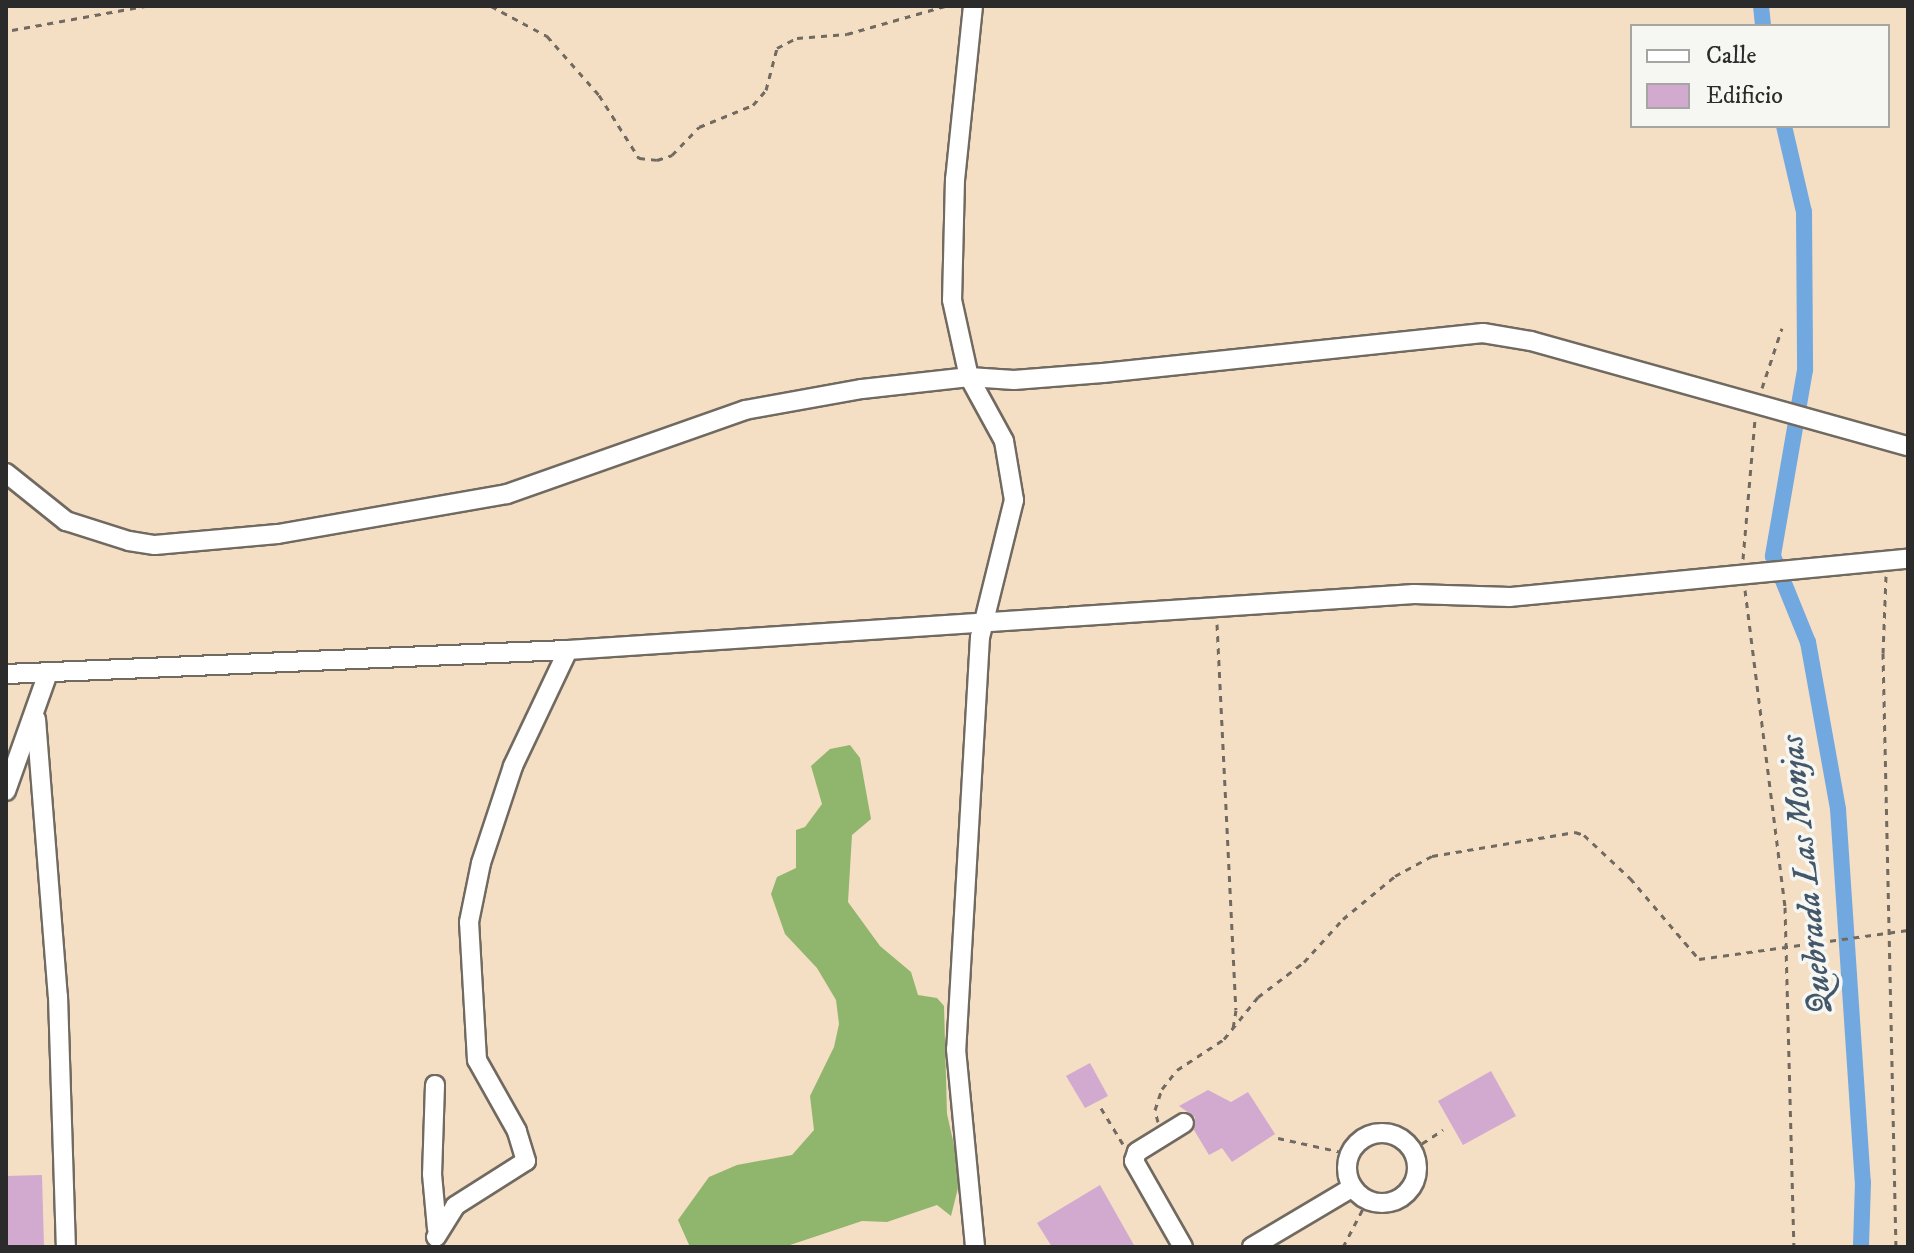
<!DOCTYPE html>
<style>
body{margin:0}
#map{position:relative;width:1914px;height:1253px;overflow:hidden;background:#f4dec4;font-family:"IM FELL DW Pica",serif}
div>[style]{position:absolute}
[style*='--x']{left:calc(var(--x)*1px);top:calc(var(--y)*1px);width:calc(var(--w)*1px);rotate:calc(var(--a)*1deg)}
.forest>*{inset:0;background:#8fb66c}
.canal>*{height:16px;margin:-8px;padding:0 8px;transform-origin:8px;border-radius:8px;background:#71a8df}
.building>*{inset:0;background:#d2aad0}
.path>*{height:3px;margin-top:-1.5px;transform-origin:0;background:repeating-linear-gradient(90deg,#716a61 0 6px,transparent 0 12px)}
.roads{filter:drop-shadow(2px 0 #716a61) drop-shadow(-2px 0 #716a61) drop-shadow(0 2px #716a61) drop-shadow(0 -2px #716a61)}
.minor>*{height:18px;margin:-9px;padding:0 9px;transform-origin:9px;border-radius:9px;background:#fff}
.minor>.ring{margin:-9px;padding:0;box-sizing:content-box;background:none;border:18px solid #fff;border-radius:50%}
span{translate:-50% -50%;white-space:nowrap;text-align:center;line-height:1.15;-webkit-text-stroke:7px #f6f6f2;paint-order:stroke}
.water-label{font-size:34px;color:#44576a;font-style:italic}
.frame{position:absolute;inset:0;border:8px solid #2b2b2b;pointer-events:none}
.legend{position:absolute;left:1630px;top:24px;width:260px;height:104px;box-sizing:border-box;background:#f6f6f2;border:2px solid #a5a5a2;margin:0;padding:10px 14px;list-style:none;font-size:24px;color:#2b2b2b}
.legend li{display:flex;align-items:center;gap:16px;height:40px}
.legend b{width:40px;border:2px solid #a5a5a2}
</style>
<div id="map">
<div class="forest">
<div style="clip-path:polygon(850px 745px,860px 758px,871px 819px,852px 835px,848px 902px,880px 946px,911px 972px,918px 995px,937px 998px,944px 1006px,947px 1114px,961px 1176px,951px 1216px,937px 1205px,887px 1222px,862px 1221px,784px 1247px,690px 1247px,678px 1220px,709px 1177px,737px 1165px,792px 1155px,814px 1130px,810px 1096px,834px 1047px,839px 1024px,836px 1000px,817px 968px,785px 934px,771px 894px,777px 877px,796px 868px,796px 830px,805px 827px,822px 804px,811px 766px,830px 749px)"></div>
</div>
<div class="canal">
<div style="--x:1761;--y:6;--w:20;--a:84"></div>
<div style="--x:1784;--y:126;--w:88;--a:76.9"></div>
<div style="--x:1804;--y:212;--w:158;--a:89.6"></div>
<div style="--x:1805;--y:370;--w:189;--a:99.8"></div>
<div style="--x:1773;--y:556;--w:93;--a:67.9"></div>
<div style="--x:1808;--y:642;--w:170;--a:79.8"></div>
<div style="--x:1838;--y:809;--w:374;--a:86.2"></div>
<div style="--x:1863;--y:1182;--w:65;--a:91.8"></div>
</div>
<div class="building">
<div style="clip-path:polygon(1090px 1063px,1108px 1096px,1085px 1108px,1066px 1076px)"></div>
<div style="clip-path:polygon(1491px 1071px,1516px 1116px,1463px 1145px,1438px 1101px)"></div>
<div style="clip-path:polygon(1208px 1090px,1231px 1102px,1248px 1092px,1275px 1134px,1232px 1162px,1222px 1148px,1209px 1155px,1194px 1130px,1195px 1117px,1179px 1106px)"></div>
<div style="clip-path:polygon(42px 1175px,44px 1247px,6px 1247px,6px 1176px)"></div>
<div style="clip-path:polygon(1100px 1185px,1135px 1247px,1052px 1247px,1037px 1223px)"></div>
</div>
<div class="path">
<div style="--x:491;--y:6;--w:64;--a:28.2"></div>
<div style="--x:547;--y:36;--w:79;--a:48.6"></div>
<div style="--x:599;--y:95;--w:75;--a:57.6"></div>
<div style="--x:639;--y:158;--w:18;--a:6"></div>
<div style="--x:657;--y:160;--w:16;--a:-18"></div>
<div style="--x:672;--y:155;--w:39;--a:-46"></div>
<div style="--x:699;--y:127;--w:58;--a:-22.2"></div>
<div style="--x:753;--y:105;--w:20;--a:-49"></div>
<div style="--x:766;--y:90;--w:43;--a:-75.3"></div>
<div style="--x:777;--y:48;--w:22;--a:-27"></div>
<div style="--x:797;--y:38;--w:50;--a:-4.6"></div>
<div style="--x:847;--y:34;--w:102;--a:-15.9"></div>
<div style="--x:12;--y:30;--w:135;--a:-10.2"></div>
<div style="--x:1762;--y:388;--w:63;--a:-71.6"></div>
<div style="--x:1743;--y:559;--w:141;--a:-85.1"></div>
<div style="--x:1886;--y:576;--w:77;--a:92.2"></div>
<div style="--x:1883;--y:653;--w:594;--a:88.75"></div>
<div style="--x:1745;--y:590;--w:320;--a:82.8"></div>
<div style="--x:1785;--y:907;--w:340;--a:88.5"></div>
<div style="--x:1217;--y:624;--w:386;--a:87.2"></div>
<div style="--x:1236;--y:1010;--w:18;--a:99"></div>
<div style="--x:1101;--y:1108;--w:42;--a:58.6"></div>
<div style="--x:1158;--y:1122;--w:12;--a:-104"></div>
<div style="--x:1155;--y:1110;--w:22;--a:-72"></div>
<div style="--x:1162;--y:1089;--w:24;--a:-52"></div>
<div style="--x:1177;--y:1070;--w:56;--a:-33.4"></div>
<div style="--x:1224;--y:1039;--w:54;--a:-51"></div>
<div style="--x:1258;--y:997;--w:58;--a:-37.3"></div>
<div style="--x:1304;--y:962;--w:58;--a:-47.8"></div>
<div style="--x:1343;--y:919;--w:67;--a:-39.6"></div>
<div style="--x:1395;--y:876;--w:42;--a:-28.4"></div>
<div style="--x:1432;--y:856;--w:145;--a:-9.5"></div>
<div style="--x:1575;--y:832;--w:9;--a:18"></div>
<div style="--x:1584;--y:835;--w:63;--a:43.1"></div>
<div style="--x:1630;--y:878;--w:106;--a:49.6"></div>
<div style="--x:1699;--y:959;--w:211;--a:-7.9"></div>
<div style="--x:1278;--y:1138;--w:75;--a:12.4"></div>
<div style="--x:1412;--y:1150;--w:37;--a:-33"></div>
<div style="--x:1343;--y:1247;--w:54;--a:-62.5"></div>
</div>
<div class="roads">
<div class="minor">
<div style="--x:973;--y:6;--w:174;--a:95.9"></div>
<div style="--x:955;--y:179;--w:121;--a:91.4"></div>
<div style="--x:952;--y:300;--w:79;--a:77.6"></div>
<div style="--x:969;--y:377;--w:73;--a:61.3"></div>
<div style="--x:1004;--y:441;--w:60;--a:80.4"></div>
<div style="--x:1014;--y:500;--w:141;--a:103.9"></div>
<div style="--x:980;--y:637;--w:413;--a:93.3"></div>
<div style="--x:956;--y:1049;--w:199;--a:84.5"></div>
<div style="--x:6;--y:473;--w:77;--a:38.7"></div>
<div style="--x:66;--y:521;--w:66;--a:17.6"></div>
<div style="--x:129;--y:541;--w:26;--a:9"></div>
<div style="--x:155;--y:545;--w:123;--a:-5.1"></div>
<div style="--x:278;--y:534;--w:232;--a:-9.9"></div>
<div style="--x:507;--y:494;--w:252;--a:-19.4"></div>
<div style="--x:745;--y:410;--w:119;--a:-10.2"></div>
<div style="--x:862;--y:389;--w:108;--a:-6.4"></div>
<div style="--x:969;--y:377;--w:45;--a:3.8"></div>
<div style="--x:1014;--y:380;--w:89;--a:-4.5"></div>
<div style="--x:1103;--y:373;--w:382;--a:-6"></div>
<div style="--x:1483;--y:333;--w:49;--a:9.5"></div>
<div style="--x:1531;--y:341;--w:391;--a:15.6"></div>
<div style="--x:6;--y:674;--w:563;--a:-2.45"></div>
<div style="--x:568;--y:650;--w:848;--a:-3.79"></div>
<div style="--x:1414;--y:594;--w:96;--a:1.8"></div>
<div style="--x:1510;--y:597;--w:400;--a:-5.5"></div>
<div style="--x:36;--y:719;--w:278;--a:85.5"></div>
<div style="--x:58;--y:996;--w:251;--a:88.2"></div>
<div style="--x:6;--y:791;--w:122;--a:-70.4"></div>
<div style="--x:435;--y:1085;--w:89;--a:91.9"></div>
<div style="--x:432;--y:1174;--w:55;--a:84.8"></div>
<div class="ring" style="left:1347px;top:1133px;width:52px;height:52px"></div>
<div style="--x:436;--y:1237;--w:36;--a:-58"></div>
<div style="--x:455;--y:1206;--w:84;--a:-32.4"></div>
<div style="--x:526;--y:1161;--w:31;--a:-107"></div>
<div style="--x:517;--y:1131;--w:81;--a:-119.4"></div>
<div style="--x:477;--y:1060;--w:138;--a:-93.3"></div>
<div style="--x:469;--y:922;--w:60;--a:-78.5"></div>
<div style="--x:481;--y:863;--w:102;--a:-71.7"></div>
<div style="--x:513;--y:766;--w:128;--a:-64.6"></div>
<div style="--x:1183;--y:1247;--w:99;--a:-119.7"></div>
<div style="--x:1134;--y:1161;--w:9;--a:-72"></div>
<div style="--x:1137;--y:1152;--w:55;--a:-31.7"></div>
<div style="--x:1252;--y:1247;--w:117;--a:-30.7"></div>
</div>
</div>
<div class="water-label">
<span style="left:1807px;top:875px;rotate:-96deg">Quebrada Las Monjas</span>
</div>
<div class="frame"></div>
<ul class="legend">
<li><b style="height:10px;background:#fff"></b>Calle</li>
<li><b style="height:22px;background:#d2aad0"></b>Edificio</li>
</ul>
</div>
